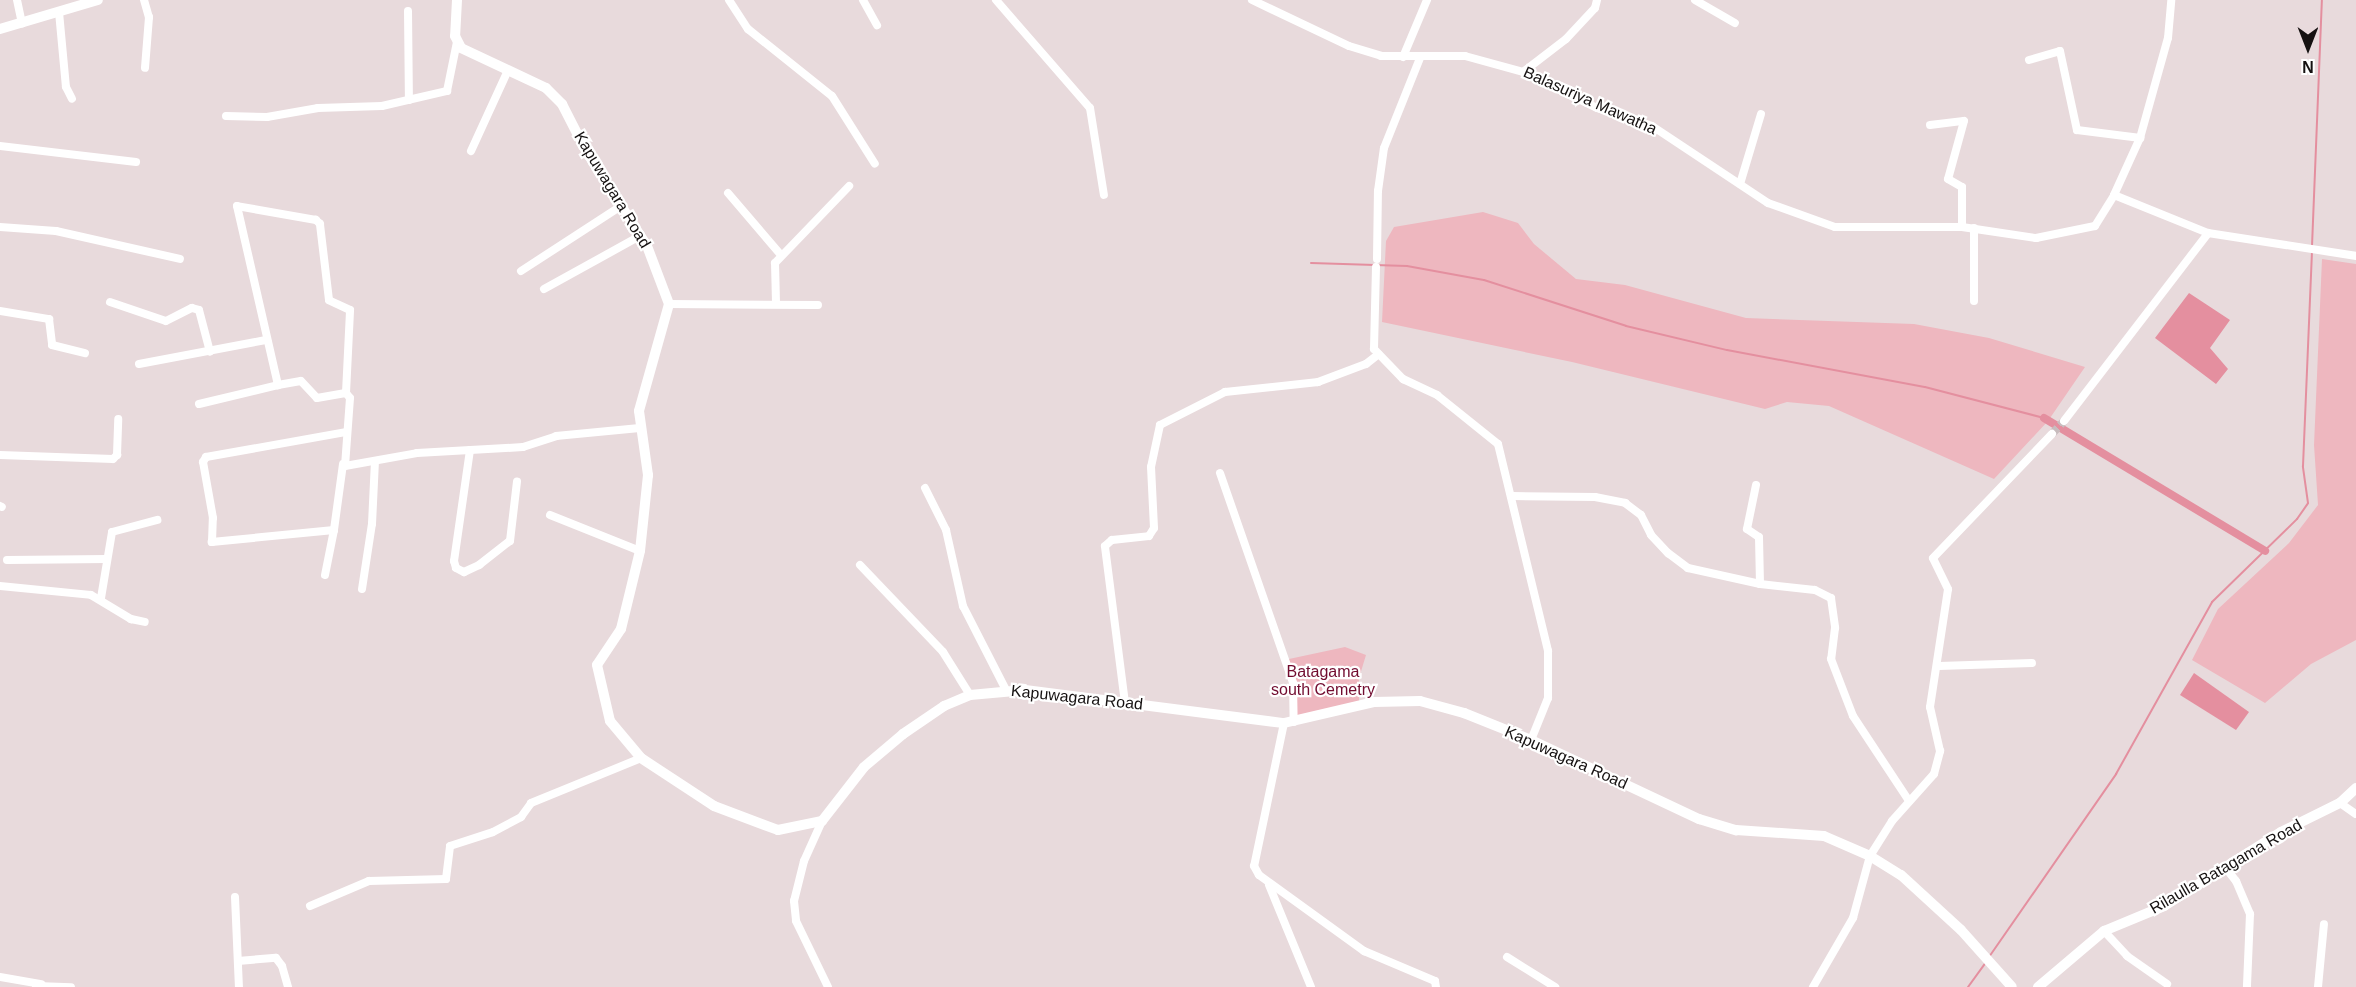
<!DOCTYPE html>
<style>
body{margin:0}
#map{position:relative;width:2356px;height:987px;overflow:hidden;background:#e8dadc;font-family:Helvetica,sans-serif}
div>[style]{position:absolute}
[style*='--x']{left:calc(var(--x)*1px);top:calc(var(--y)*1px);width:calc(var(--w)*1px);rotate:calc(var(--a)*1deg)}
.green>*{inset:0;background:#eeb7bf}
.water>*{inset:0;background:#e48f9f}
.stream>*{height:2px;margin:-1px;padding:0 1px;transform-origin:1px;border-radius:1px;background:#e48f9f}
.canal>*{height:8px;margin:-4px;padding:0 4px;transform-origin:4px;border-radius:4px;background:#e48f9f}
.minor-tunnel>*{height:8px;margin-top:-4px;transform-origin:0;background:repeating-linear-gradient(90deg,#c8bcbe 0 8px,transparent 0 12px)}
.minor>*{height:8px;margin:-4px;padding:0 4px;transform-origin:4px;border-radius:4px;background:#fff}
.tertiary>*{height:10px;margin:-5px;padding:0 5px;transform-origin:5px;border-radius:5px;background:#fff}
span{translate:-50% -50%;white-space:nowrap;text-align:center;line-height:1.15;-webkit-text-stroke:4.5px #fff;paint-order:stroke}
.street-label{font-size:16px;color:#151111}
.park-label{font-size:16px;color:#710b2f}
.north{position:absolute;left:2278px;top:18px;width:60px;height:60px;-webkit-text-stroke:4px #fff;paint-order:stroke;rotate:180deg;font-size:16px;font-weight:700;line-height:24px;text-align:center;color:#151111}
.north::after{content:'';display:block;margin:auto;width:21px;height:27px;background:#151111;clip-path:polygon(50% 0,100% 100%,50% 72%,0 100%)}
</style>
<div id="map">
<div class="green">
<div style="clip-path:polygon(1483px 212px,1518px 223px,1534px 244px,1576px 279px,1625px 285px,1746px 318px,1914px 324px,1989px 338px,2085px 367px,2048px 421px,1994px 479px,1829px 406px,1787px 402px,1765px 409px,1572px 362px,1382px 322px,1386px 241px,1394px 227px)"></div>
<div style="clip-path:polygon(2322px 259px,2356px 264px,2356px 640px,2311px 664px,2265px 703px,2192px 660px,2218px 609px,2289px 543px,2318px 505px,2314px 445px)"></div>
<div style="clip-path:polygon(1345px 647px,1366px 655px,1359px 678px,1359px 702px,1295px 716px,1289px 659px)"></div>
</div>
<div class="water">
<div style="clip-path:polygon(2189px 293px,2230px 320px,2210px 348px,2228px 369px,2216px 384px,2155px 338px)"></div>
<div style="clip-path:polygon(2194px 673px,2249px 712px,2236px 730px,2180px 695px)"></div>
</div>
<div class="stream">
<div style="--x:2312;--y:246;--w:246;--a:-87.7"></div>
<div style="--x:1311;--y:263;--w:96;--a:1.8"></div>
<div style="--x:1407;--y:266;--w:78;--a:10.3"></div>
<div style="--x:1484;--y:280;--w:149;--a:17.9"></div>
<div style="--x:1626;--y:326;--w:104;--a:13.4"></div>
<div style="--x:1727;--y:350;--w:201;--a:10.6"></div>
<div style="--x:1925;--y:387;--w:123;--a:14.6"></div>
<div style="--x:1989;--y:957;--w:223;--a:-55.2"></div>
<div style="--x:2116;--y:774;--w:197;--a:-60.8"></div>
<div style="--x:2212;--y:602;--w:119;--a:-44.3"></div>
<div style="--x:2297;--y:519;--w:19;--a:-55"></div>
<div style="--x:2308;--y:503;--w:37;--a:-98"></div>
<div style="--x:2303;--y:466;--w:214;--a:-87.6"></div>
<div style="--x:1968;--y:987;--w:31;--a:-54"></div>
</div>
<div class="canal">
<div style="--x:2044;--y:418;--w:258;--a:31"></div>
</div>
<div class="minor-tunnel">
<div style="--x:2052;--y:434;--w:18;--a:-47"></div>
</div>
<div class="minor">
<div style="--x:17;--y:0;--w:24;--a:78"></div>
<div style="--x:144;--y:0;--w:18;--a:74"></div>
<div style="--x:149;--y:17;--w:51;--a:94.5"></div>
<div style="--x:729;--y:0;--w:35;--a:57"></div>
<div style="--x:748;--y:29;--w:107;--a:38.6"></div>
<div style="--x:832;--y:96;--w:80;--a:57.7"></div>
<div style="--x:863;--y:0;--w:29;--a:61"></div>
<div style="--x:996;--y:0;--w:143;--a:49"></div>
<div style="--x:1090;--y:108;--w:88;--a:80.9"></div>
<div style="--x:1252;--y:0;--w:107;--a:25.4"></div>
<div style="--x:1349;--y:46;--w:34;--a:17"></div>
<div style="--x:1381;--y:56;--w:84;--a:0"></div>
<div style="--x:1465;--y:56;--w:60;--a:15.4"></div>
<div style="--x:1523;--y:72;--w:82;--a:25.9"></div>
<div style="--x:1597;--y:108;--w:58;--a:18.1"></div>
<div style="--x:1652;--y:126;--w:139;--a:33.6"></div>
<div style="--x:1768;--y:203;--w:71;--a:19.7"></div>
<div style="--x:1835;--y:227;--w:127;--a:0"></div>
<div style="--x:1962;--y:227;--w:75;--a:8.5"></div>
<div style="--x:2036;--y:238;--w:60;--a:-11.5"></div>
<div style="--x:2095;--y:226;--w:36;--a:-58"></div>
<div style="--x:2114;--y:195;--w:101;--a:22"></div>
<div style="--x:1695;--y:0;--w:46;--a:29.9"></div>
<div style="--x:408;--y:11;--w:89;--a:89.4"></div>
<div style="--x:59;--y:12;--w:75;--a:84.7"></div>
<div style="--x:66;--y:87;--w:13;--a:63"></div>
<div style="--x:1403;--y:57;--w:62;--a:-67.2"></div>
<div style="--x:2029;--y:60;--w:32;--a:-16"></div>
<div style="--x:2060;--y:51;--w:81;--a:77.9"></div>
<div style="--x:2077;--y:130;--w:64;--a:7.2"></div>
<div style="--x:1523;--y:72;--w:54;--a:-37.5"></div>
<div style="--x:1566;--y:39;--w:42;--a:-46.9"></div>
<div style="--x:1595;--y:8;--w:8;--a:-76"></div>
<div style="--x:226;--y:116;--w:41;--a:1.4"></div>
<div style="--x:267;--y:117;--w:52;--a:-10"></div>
<div style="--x:318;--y:108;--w:64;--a:-1.8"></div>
<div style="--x:382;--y:106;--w:67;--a:-13"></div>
<div style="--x:447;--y:91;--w:50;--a:-78.5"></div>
<div style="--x:1930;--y:125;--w:34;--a:-7"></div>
<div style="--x:1964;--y:121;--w:60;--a:105.4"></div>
<div style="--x:1948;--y:179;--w:16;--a:30"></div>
<div style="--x:1962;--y:187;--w:40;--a:90"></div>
<div style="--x:0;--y:146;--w:137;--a:6.7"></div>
<div style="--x:471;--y:151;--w:89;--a:-65.4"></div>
<div style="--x:1740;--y:184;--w:73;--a:-73.3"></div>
<div style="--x:728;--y:193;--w:82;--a:49.5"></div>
<div style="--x:2114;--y:195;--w:63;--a:-65.5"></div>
<div style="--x:2140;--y:138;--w:104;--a:-74.4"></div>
<div style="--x:2168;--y:38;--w:38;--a:-85"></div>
<div style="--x:0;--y:227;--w:56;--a:4.1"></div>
<div style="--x:56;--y:231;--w:127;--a:12.7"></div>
<div style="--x:1974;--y:228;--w:73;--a:90"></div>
<div style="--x:1377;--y:259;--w:68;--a:-89.2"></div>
<div style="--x:1378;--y:191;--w:43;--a:-82.1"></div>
<div style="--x:1384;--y:148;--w:97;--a:-68.2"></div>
<div style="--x:1376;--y:267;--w:82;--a:91.4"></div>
<div style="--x:1374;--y:349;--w:42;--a:46"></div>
<div style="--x:1403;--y:379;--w:38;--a:25"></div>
<div style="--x:1437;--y:395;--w:78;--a:38.8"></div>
<div style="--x:1498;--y:444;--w:213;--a:76.4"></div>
<div style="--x:1548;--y:651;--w:47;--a:90"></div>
<div style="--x:1548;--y:698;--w:45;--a:112"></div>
<div style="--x:521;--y:271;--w:119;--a:-33"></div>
<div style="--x:544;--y:289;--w:110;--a:-28.9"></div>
<div style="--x:110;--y:302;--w:59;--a:18.7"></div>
<div style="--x:166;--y:321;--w:29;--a:-27"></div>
<div style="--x:192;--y:308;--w:7;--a:16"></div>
<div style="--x:199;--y:310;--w:43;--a:75.3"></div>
<div style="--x:776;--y:303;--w:40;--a:-91.4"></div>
<div style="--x:775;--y:263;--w:107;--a:-46.1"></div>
<div style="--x:669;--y:304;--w:149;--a:0.4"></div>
<div style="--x:0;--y:311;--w:50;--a:9.3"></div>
<div style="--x:49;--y:319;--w:26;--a:83"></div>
<div style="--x:52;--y:345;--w:34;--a:14"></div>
<div style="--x:139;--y:364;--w:129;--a:-10.7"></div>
<div style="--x:346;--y:393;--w:83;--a:-87.2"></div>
<div style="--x:350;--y:310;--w:23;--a:-155"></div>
<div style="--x:329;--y:300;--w:77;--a:-96.8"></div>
<div style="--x:320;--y:224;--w:6;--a:-135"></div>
<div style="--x:316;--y:220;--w:80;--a:-170"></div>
<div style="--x:237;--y:206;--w:184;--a:77.1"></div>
<div style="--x:278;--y:385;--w:23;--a:-10"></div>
<div style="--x:301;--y:381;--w:23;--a:47"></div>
<div style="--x:317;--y:398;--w:29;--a:-10"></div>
<div style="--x:346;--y:393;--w:6;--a:51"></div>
<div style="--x:350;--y:398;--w:68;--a:94.2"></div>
<div style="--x:345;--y:466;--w:73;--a:-10.2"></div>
<div style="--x:417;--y:453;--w:106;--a:-3.2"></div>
<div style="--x:523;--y:447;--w:35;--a:-18"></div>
<div style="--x:556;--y:436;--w:84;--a:-5.4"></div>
<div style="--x:199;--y:404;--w:81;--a:-13.5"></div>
<div style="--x:2064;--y:421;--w:237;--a:-52.5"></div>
<div style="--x:2208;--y:233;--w:150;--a:8.8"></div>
<div style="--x:470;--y:450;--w:112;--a:98.2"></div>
<div style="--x:454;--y:561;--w:7;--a:74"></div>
<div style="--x:456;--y:568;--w:9;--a:27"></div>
<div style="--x:464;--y:572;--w:17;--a:-25"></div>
<div style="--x:479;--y:565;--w:39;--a:-38"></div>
<div style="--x:510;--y:541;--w:60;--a:-83.3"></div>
<div style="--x:0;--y:455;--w:113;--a:2"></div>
<div style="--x:113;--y:459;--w:6;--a:-45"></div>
<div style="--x:117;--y:455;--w:36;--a:-88"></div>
<div style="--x:343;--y:464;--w:67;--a:97.8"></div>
<div style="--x:334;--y:530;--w:123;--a:174.4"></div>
<div style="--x:212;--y:542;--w:24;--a:-88"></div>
<div style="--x:213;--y:518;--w:57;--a:-100.1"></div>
<div style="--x:203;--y:462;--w:6;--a:-59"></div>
<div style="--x:206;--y:457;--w:143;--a:-10.1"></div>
<div style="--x:1220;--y:473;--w:222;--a:70.8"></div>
<div style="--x:1293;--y:683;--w:39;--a:89"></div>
<div style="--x:1756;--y:485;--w:45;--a:101.6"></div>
<div style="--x:1747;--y:529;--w:14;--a:34"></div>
<div style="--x:1759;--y:537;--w:47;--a:88.8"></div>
<div style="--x:925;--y:488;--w:47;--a:63.4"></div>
<div style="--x:946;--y:530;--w:78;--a:77.4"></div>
<div style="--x:963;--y:606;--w:94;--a:62.9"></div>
<div style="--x:1513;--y:496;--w:82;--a:0.7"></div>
<div style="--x:1595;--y:497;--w:31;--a:11"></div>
<div style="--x:1625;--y:503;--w:20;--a:37"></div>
<div style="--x:1641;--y:515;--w:22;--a:63"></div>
<div style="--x:1651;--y:535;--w:25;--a:47"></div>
<div style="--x:1668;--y:553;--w:25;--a:37"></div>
<div style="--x:1688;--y:568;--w:74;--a:12.5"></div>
<div style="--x:1760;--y:584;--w:55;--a:6.2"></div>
<div style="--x:1815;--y:590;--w:18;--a:27"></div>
<div style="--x:1831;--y:598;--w:30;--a:82"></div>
<div style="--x:1835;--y:628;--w:31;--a:97"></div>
<div style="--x:1831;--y:659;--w:61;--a:68.9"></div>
<div style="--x:1853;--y:716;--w:102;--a:56.6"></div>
<div style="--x:0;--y:506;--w:2;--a:27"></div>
<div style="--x:550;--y:515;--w:97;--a:21.8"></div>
<div style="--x:7;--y:560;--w:100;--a:-0.6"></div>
<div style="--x:860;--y:565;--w:120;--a:46.3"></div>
<div style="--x:943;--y:652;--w:51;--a:57.9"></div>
<div style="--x:325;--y:575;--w:46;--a:-78.7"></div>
<div style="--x:0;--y:586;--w:91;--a:5.6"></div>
<div style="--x:91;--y:595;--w:47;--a:31"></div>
<div style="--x:131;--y:619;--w:14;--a:12"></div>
<div style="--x:362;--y:589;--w:66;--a:-81.3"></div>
<div style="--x:372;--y:524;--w:63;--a:-87.3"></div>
<div style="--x:101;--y:598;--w:67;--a:-80.5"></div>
<div style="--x:112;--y:532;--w:47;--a:-14.9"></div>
<div style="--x:1939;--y:666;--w:93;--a:-1.8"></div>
<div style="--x:1125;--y:703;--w:158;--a:-97.3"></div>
<div style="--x:1105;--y:546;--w:9;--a:-41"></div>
<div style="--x:1112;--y:540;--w:37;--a:-6"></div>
<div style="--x:1149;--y:536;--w:9;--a:-58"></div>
<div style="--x:1154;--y:528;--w:61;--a:-92.8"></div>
<div style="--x:1151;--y:467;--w:43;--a:-77.9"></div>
<div style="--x:1160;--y:425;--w:73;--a:-26.9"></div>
<div style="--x:1225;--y:392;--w:94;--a:-6.1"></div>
<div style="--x:1318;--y:382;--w:51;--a:-20.6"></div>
<div style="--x:1366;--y:364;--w:16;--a:-38"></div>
<div style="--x:1284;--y:723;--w:146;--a:101.8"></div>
<div style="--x:1254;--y:866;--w:10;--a:61"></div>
<div style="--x:1259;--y:875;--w:130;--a:35.9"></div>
<div style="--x:1364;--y:951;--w:77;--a:22.9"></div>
<div style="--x:1435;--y:981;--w:6;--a:81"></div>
<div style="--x:2340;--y:803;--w:19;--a:35"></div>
<div style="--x:822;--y:821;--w:44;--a:114.2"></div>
<div style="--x:804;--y:861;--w:41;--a:104"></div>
<div style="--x:794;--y:901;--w:20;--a:84"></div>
<div style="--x:796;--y:921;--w:73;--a:64.1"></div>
<div style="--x:2225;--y:867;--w:18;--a:52"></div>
<div style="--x:2236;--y:881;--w:36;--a:67"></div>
<div style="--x:2250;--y:914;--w:73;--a:92.4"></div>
<div style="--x:1269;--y:885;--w:110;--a:67.6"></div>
<div style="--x:235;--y:897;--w:90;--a:87.5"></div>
<div style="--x:310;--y:906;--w:64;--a:-23"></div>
<div style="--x:369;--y:881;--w:77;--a:-1.5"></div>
<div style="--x:446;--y:879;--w:33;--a:-83"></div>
<div style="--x:450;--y:846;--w:45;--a:-18"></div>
<div style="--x:493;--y:832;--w:32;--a:-28"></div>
<div style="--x:521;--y:817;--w:17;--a:-54"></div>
<div style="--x:531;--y:803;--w:119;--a:-22.2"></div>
<div style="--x:2104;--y:931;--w:34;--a:47"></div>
<div style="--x:2127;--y:956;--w:49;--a:35"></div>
<div style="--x:1507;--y:957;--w:57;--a:32"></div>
<div style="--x:238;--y:961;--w:38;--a:-5"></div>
<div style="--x:276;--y:958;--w:10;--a:53"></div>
<div style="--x:282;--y:966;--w:22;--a:74"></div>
<div style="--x:0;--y:977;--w:42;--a:9.7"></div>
<div style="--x:36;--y:986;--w:35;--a:2"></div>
<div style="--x:1813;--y:987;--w:80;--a:-59.9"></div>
<div style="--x:1853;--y:918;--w:64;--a:-74.7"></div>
<div style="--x:1870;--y:856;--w:41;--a:-57.8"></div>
<div style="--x:1892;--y:821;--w:63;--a:-48.2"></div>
<div style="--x:1934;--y:774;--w:24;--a:-75"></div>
<div style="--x:1940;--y:751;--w:45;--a:-102.8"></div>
<div style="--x:1930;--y:707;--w:119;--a:-81.3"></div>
<div style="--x:1948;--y:589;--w:34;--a:-116"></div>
<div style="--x:1933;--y:558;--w:172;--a:-46.2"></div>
<div style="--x:2318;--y:987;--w:63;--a:-84.6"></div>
</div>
<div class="tertiary">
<div style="--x:457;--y:0;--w:36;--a:93"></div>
<div style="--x:455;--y:36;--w:13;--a:63"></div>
<div style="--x:461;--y:48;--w:94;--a:25.2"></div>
<div style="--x:546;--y:88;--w:23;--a:45"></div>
<div style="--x:562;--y:104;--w:53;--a:62.9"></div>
<div style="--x:586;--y:151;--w:113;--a:57.3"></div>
<div style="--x:647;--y:246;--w:62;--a:69.2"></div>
<div style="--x:669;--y:304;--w:111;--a:105.7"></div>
<div style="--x:639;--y:411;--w:65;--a:82"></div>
<div style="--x:648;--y:475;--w:76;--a:96"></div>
<div style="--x:640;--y:551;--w:80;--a:103.7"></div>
<div style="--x:621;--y:629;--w:43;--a:123.7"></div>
<div style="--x:597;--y:665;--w:57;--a:76.9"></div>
<div style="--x:610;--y:721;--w:48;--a:50"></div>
<div style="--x:641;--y:758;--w:87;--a:33.3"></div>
<div style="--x:714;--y:806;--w:68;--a:20.6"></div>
<div style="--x:778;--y:830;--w:45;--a:-11.6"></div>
<div style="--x:822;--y:821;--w:68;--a:-52.1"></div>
<div style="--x:864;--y:767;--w:51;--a:-40.2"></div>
<div style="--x:903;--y:734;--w:50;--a:-34.3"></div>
<div style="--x:944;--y:706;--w:28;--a:-23"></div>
<div style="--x:970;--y:695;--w:55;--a:-5.2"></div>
<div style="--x:1025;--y:690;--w:261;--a:7.3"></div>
<div style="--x:1284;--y:723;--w:92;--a:-13.1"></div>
<div style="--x:1374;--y:702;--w:46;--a:-1.2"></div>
<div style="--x:1420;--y:701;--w:46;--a:15.3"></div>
<div style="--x:1464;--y:713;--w:72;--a:21.9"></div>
<div style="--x:1531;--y:740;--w:186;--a:25.2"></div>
<div style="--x:1699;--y:819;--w:39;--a:17"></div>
<div style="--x:1736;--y:830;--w:88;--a:3.9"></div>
<div style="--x:1824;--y:836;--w:50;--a:23.5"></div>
<div style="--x:1870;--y:856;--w:36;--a:32"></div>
<div style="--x:1901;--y:875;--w:81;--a:42.5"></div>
<div style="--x:1961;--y:930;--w:76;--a:48.2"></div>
<div style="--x:0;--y:29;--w:102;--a:-16.5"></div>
<div style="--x:2038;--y:987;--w:87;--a:-40.3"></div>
<div style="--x:2104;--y:931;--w:65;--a:-22.6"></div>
<div style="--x:2164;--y:906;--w:138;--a:-32.3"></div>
<div style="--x:2281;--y:832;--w:66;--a:-26.2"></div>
<div style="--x:2340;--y:803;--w:22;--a:-43"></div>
</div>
<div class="street-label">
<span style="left:1590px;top:101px;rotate:24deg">Balasuriya Mawatha</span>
<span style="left:612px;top:190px;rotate:59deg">Kapuwagara Road</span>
<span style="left:1077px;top:698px;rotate:6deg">Kapuwagara Road</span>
<span style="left:1566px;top:758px;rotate:24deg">Kapuwagara Road</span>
<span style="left:2226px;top:867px;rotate:-30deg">Rilaulla Batagama Road</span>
</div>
<div class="park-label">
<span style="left:1323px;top:681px">Batagama<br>south Cemetry</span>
</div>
<div class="north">N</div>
</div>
